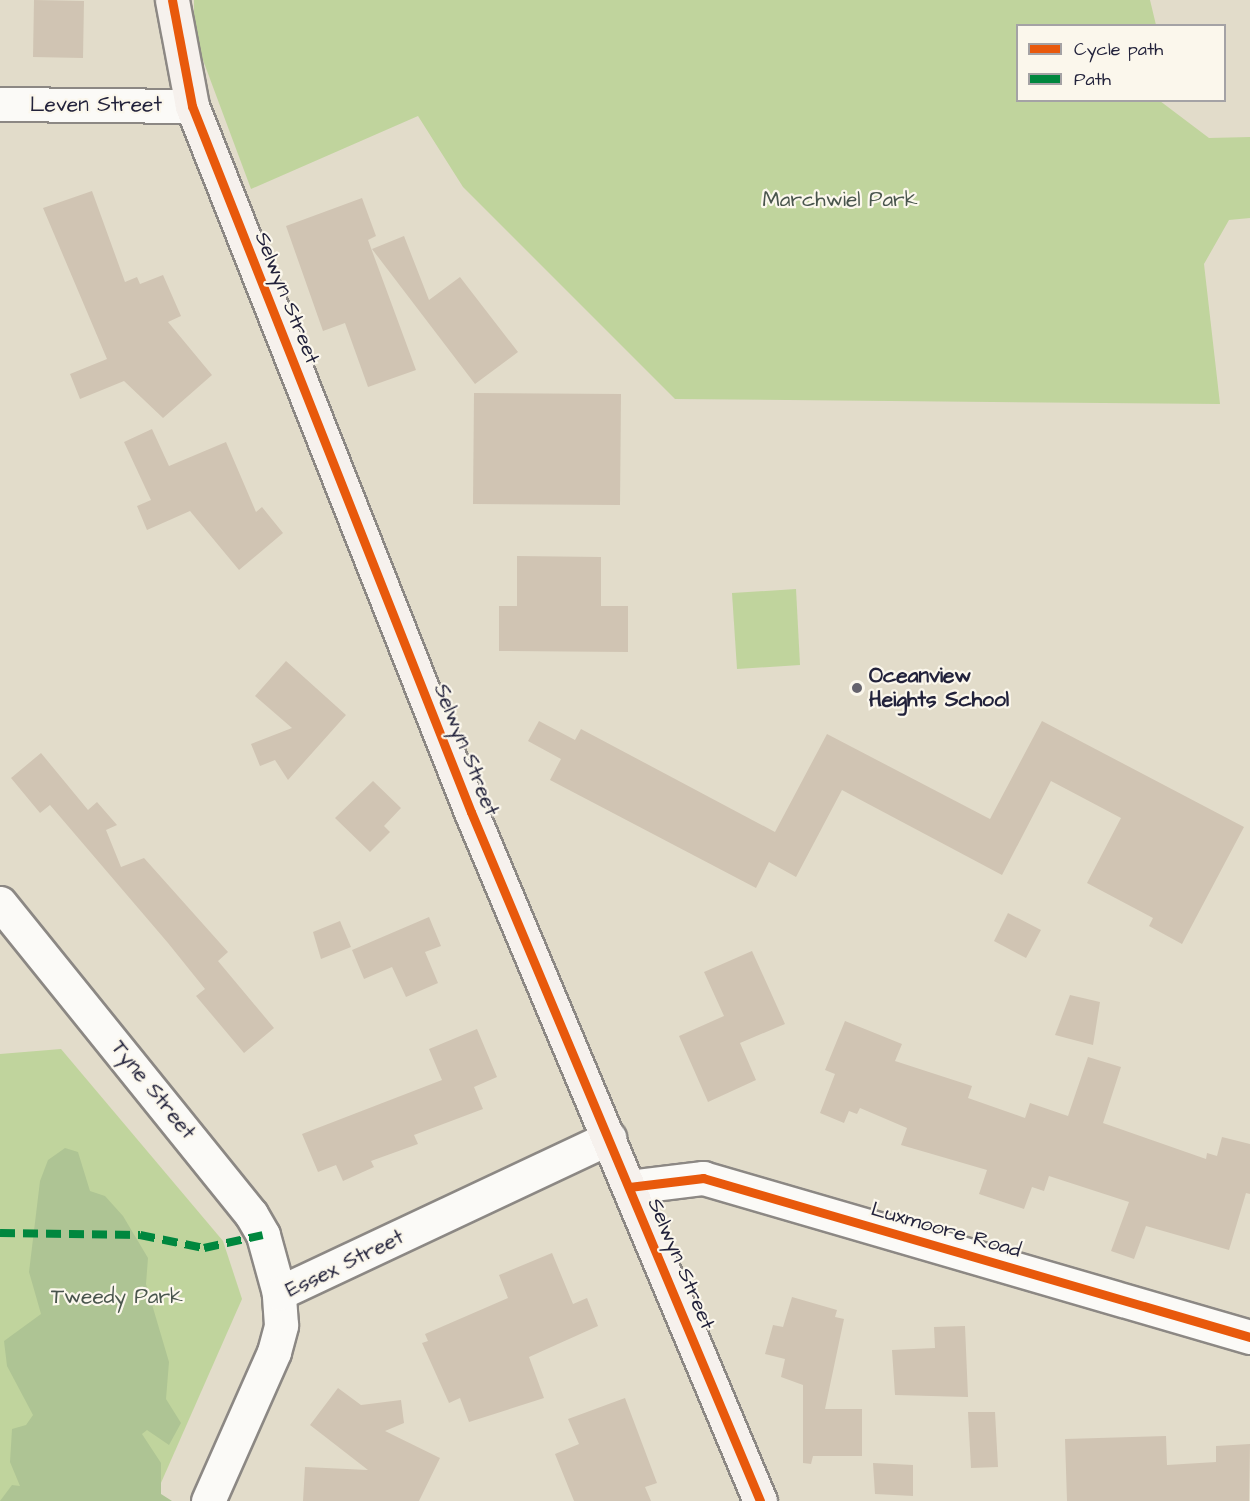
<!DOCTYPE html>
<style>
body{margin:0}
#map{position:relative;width:1250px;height:1501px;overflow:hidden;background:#e2dcca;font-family:"Architects Daughter",sans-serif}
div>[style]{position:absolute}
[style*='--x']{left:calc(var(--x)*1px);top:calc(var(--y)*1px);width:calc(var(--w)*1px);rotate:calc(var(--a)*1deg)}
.green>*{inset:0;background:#c0d49d}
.forest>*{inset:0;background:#aec494}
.building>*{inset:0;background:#d0c4b3}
.roads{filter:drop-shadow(2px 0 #8c8884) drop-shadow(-2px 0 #8c8884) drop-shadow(0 2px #8c8884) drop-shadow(0 -2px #8c8884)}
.street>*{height:33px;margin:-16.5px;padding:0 16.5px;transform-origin:16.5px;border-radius:16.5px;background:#fbfaf7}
.secondary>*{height:33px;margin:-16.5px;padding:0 16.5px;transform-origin:16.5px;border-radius:16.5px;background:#f6f1ed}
.quiet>*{height:8px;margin-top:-4px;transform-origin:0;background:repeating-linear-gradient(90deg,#00873e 0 15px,transparent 0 23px)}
.cycleway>*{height:9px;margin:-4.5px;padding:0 4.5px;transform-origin:4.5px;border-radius:4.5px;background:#e8590c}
.dots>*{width:16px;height:16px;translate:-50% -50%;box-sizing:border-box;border:3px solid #fbf7ec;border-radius:50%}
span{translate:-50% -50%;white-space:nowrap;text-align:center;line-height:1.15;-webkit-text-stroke:4.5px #fbf7ec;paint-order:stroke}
.street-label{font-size:21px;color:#22223b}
.park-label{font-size:21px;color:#49554d}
.poi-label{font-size:21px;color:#22223b;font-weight:700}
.left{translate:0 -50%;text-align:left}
.legend{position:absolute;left:1016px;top:24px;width:210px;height:78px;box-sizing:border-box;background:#fbf7ec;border:2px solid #a4a2a5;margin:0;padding:8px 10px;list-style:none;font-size:18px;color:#22223b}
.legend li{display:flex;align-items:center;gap:12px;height:30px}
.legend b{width:30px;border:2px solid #a4a2a5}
</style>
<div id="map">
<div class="green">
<div style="clip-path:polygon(194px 0,1150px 0,1156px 25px,1018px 26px,1018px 100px,1160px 101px,1209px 138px,1250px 137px,1250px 218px,1229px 220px,1204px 264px,1220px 404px,675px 399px,463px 187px,418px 116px,251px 189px,194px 36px)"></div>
<div style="clip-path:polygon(796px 589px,800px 665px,737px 669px,732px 593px)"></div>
<div style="clip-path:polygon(61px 1049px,223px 1241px,242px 1299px,153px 1501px,0 1501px,0 1054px)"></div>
</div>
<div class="forest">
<div style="clip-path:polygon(65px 1148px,78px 1152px,90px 1191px,105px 1196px,123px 1216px,148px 1258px,146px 1284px,169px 1362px,166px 1399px,181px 1423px,169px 1445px,147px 1430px,142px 1434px,161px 1463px,161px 1494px,172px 1501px,0 1501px,12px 1485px,20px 1486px,10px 1462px,12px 1429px,26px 1425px,33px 1415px,7px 1366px,4px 1341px,41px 1314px,29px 1272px,40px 1181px,48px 1160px)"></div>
</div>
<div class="building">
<div style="clip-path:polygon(34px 0,84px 1px,83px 58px,33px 57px)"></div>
<div style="clip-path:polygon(92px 191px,125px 282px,137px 277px,140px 284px,163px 275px,181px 316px,168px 322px,212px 375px,163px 418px,124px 381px,80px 399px,70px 374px,107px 359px,43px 208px)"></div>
<div style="clip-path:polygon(362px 198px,376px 236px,368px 240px,416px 370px,368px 387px,345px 323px,323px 331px,286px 226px)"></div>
<div style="clip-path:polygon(404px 236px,429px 300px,460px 277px,518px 352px,475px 384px,372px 249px)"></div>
<div style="clip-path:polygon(474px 393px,621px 394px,620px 505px,473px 504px)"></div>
<div style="clip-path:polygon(152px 429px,169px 466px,226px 442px,256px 512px,262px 507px,283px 533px,239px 570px,190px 511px,147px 530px,137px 506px,151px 500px,124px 442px)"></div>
<div style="clip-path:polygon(517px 556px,601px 557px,601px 606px,628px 606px,628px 652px,499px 651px,499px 606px,517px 606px)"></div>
<div style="clip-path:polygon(286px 661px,346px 715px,288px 780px,275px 760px,260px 766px,251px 744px,292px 728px,255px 696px)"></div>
<div style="clip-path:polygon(539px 721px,575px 740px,581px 729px,775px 832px,827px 734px,990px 819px,1042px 721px,1244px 827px,1182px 944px,1149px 926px,1153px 918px,1087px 883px,1121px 818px,1051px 781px,1002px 875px,842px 790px,796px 877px,769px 862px,756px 888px,550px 780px,561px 759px,528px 741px)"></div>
<div style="clip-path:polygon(41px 753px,88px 810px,97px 802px,117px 825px,106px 830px,121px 867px,144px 858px,228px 952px,218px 961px,274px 1028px,244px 1053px,196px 996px,205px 989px,168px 943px,50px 805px,40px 813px,11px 778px)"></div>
<div style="clip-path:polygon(373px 781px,401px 808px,384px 826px,390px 832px,370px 852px,335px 818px)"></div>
<div style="clip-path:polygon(1008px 913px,1041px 930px,1026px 958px,994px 941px)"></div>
<div style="clip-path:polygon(429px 917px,441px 946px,425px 952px,438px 983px,406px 997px,392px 967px,364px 979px,352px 950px)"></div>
<div style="clip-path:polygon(340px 921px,351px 947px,321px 959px,313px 932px)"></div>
<div style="clip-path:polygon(752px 951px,785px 1024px,740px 1043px,756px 1080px,708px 1102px,679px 1036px,724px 1016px,704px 972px)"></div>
<div style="clip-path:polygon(1070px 995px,1100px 1002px,1093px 1045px,1055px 1035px)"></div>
<div style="clip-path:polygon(845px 1021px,902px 1044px,895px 1061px,972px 1086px,968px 1098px,1025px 1118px,1030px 1103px,1068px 1116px,1088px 1057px,1121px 1067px,1103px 1123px,1206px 1159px,1207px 1153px,1217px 1156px,1222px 1137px,1250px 1144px,1250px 1194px,1246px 1193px,1229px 1250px,1146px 1226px,1134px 1259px,1111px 1251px,1129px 1202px,1049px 1176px,1044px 1191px,1032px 1187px,1024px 1209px,979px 1194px,987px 1170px,901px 1145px,907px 1128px,860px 1108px,857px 1114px,849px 1111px,844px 1123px,820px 1113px,835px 1074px,825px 1070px)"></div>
<div style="clip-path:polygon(477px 1029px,497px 1077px,474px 1087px,483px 1109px,414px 1135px,418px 1144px,371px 1161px,374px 1167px,343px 1181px,336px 1165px,318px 1172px,302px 1134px,442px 1080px,429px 1049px)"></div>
<div style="clip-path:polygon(552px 1253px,573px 1304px,587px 1298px,598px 1326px,529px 1357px,544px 1398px,469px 1422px,460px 1398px,449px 1403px,422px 1343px,428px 1341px,425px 1334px,508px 1298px,499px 1275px)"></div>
<div style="clip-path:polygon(792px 1297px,837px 1310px,835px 1317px,844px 1319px,825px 1409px,862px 1409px,862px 1456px,813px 1456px,811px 1464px,803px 1463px,803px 1385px,781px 1377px,785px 1359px,765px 1354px,773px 1325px,783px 1327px)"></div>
<div style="clip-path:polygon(965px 1326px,968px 1397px,895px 1395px,892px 1350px,935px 1348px,934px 1327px)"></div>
<div style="clip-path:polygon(338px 1388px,361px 1405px,401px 1400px,404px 1423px,385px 1431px,440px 1458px,419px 1501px,303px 1501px,305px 1467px,368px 1470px,310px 1425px)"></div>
<div style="clip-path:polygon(625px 1398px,657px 1483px,645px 1487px,651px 1501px,574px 1501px,555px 1454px,579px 1444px,568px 1419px)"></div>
<div style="clip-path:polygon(968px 1412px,995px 1412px,998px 1467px,971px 1468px)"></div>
<div style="clip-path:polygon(1166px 1436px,1167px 1465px,1216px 1462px,1216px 1446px,1250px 1444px,1249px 1501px,1067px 1501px,1065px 1439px)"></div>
<div style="clip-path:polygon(873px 1463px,913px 1465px,913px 1496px,875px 1494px)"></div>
</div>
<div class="roads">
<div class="street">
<div style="--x:0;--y:104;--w:192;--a:0.6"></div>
<div style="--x:0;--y:903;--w:400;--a:51.1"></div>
<div style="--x:251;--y:1214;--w:24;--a:60"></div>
<div style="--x:263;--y:1235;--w:60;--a:74.6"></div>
<div style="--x:629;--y:1187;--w:75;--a:-6.9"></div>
<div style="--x:703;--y:1178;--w:570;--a:16.21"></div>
<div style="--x:208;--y:1501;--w:163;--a:-66.1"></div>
<div style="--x:274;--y:1352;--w:28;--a:-75"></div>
<div style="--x:281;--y:1325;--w:32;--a:-94"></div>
<div style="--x:279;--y:1293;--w:365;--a:-25.2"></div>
</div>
<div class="secondary">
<div style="--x:172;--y:0;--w:108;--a:79.3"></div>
<div style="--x:192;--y:106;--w:759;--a:68.44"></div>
<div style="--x:471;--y:812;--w:747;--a:67.24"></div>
</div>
</div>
<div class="quiet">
<div style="--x:0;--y:1233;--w:140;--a:0.8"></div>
<div style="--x:140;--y:1235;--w:65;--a:11.5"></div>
<div style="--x:204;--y:1248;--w:60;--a:-12.4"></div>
</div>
<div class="cycleway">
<div style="--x:172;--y:0;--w:108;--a:79.3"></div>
<div style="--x:192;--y:106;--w:759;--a:68.44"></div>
<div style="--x:471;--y:812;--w:747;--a:67.24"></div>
<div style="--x:629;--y:1187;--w:75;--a:-6.9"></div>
<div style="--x:703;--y:1178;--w:570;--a:16.21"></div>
</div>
<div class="dots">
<div style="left:857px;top:688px;background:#65636d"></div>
</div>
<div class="street-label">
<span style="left:96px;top:105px">Leven Street</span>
<span style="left:287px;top:298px;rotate:68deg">Selwyn Street</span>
<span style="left:466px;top:750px;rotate:68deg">Selwyn Street</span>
<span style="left:153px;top:1090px;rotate:51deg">Tyne Street</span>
<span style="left:946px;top:1230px;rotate:16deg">Luxmoore Road</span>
<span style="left:345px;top:1264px;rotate:-26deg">Essex Street</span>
<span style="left:681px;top:1264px;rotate:67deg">Selwyn Street</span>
</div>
<div class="park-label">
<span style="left:840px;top:200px">Marchwiel Park</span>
<span style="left:117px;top:1297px">Tweedy Park</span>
</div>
<div class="poi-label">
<span class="left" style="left:869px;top:688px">Oceanview<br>Heights School</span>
</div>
<ul class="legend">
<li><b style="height:8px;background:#e8590c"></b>Cycle path</li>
<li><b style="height:8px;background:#00873e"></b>Path</li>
</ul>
</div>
